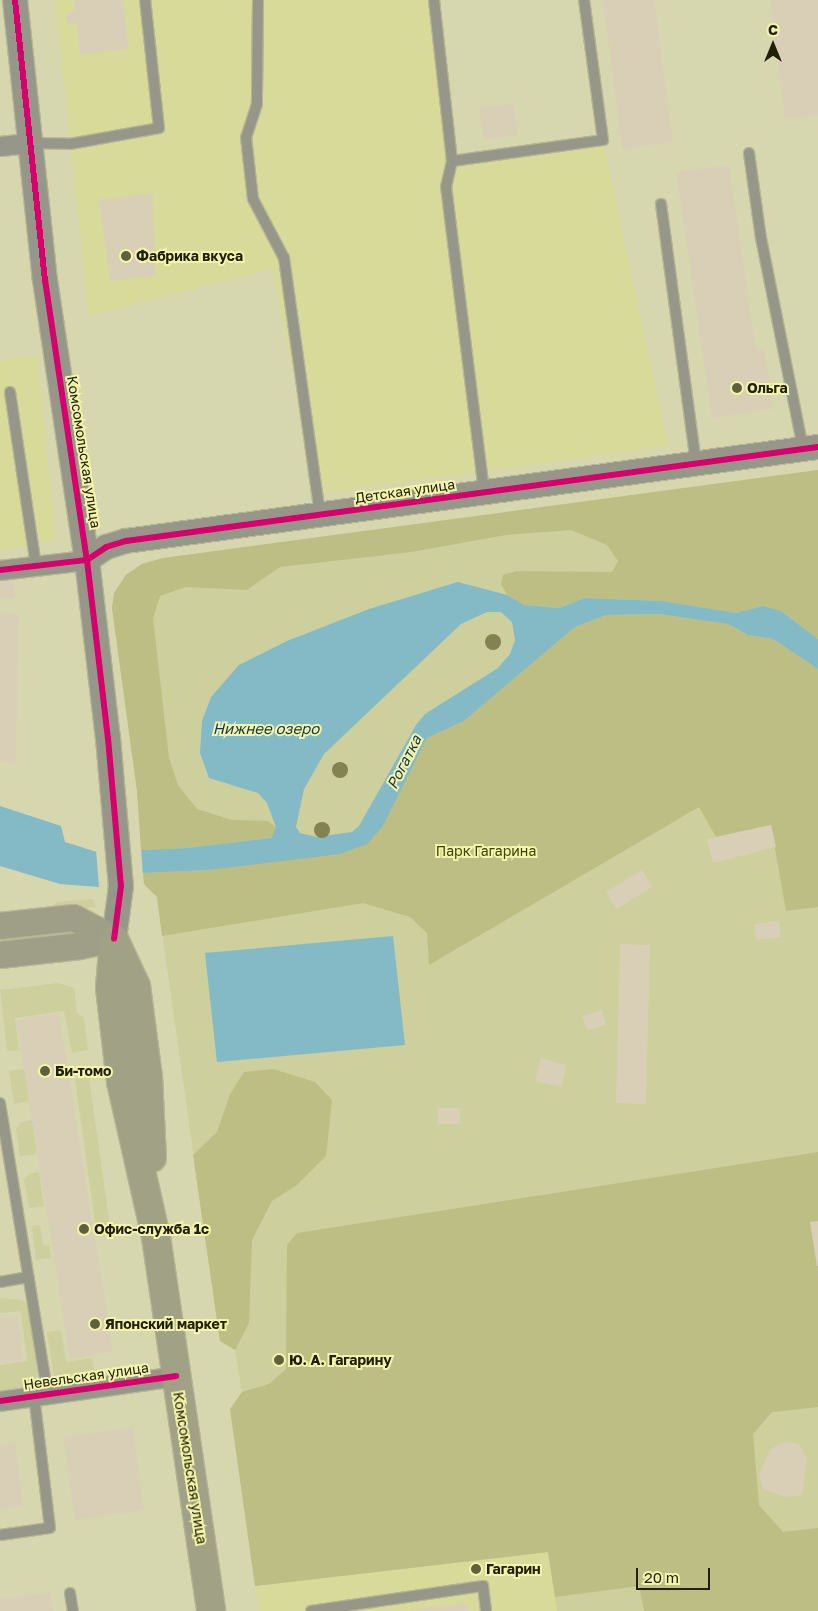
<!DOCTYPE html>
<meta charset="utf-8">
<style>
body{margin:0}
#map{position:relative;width:818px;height:1611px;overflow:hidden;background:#d6d7ae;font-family:"Golos Text",sans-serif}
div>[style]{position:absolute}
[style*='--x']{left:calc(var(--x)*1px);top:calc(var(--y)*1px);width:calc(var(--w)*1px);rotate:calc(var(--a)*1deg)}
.built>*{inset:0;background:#d8da99}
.green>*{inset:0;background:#cdcf9d}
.forest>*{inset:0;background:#bcbe84}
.water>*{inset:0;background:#83bac6}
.pier>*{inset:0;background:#d6d7ae}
.building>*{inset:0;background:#d9cfb7}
.roads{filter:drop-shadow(1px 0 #b6b696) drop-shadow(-1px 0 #b6b696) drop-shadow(0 1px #b6b696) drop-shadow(0 -1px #b6b696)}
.service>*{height:10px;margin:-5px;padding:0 5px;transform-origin:5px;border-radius:5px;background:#979789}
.minor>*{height:19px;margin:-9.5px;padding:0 9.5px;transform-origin:9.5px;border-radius:9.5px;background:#979789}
.tertiary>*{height:24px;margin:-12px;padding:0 12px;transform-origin:12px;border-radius:12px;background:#979789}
.secondary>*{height:26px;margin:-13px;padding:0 13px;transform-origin:13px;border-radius:13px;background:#9f9f87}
.primary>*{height:28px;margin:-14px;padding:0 14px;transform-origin:14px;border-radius:14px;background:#a0a185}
.cycleway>*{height:6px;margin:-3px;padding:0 3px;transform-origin:3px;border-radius:3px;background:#d6006c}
.trees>*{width:16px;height:16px;margin:-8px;border-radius:50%;background:#838352}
.dots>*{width:14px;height:14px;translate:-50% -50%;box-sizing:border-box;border:2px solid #f3f5aa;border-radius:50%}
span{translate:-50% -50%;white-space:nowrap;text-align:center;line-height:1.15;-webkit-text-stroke:4px #f3f5aa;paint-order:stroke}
.poi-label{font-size:14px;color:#202002;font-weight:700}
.left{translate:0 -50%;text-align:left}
.street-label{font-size:14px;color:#202002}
.park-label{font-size:14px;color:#3f3f06}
.water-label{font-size:15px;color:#143847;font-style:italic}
.north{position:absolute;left:748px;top:20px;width:50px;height:50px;-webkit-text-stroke:4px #f3f5aa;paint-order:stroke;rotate:0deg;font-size:14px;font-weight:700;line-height:20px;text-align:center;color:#202002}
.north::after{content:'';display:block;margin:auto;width:18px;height:22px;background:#202002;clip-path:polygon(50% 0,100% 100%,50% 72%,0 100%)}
.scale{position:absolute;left:636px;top:1568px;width:74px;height:22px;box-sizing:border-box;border:2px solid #202002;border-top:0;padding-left:6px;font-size:15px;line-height:18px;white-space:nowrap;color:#202002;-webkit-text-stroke:4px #f3f5aa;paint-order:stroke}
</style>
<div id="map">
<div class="built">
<div style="clip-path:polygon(55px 0,432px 0,453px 160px,603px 140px,668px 446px,317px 494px,272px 269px,89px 316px)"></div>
<div style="clip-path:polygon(37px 355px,56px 541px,0 550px,0 361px)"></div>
<div style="clip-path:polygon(549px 1552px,557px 1611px,259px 1611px,255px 1586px)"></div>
</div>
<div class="green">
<div style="clip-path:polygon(818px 470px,818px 1611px,557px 1611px,548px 1552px,255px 1586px,230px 1409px,242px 1392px,235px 1350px,220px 1341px,157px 897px,144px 884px,137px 791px,112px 608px,114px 593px,126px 575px,142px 564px,163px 558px)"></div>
<div style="clip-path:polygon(93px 899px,96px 907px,45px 912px,57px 902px)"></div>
<div style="clip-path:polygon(58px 983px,74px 988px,77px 1013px,84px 1018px,88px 1050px,72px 1053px,64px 1011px,15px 1018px,19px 1050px,7px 1051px,0 990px)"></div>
<div style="clip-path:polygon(25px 1069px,30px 1101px,14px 1104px,9px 1071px)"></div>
<div style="clip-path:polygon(89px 1078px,111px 1234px,97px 1236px,75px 1079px)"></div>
<div style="clip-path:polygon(32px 1120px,37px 1154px,20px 1156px,16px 1129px,21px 1122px)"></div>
<div style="clip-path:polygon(39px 1172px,44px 1206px,29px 1208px,24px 1180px,29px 1174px)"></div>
<div style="clip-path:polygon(40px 1225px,43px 1246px,49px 1245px,51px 1258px,36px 1260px,32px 1226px)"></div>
<div style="clip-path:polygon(0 1298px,23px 1300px,30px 1311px,39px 1373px,30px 1388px,0 1392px,0 1365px,27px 1361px,21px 1311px,0 1313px)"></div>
<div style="clip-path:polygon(61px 1330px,66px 1362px,92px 1358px,94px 1370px,54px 1376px,47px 1332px)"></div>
</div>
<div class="forest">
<div style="clip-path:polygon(818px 470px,818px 639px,781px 611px,763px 606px,736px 613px,662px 601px,584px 598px,560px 608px,524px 605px,507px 595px,501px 584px,503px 575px,516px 571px,612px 572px,618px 561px,607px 545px,571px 530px,506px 535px,411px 552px,280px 567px,247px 590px,186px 587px,160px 596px,153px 618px,169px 758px,178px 785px,197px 809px,232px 820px,268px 821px,276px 827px,271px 838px,188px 848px,141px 850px,137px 791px,112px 608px,114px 593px,126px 575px,142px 564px,163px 558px)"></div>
<div style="clip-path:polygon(659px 614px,728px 624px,748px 635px,773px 639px,818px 669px,818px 907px,786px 911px,771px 825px,716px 837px,699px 807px,429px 965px,427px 933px,410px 917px,363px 903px,162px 936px,157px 897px,144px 884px,143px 873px,208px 870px,383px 826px,427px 738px,464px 721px,575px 627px,606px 615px)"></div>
<div style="clip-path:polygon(273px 1069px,315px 1082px,332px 1100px,326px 1156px,297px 1185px,272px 1201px,252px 1240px,249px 1323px,235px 1350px,220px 1341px,193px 1155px,217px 1132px,230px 1094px,244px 1072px)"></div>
<div style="clip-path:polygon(818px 1152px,818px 1407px,772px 1412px,753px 1434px,759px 1505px,783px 1532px,818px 1528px,818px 1611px,644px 1611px,639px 1586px,555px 1597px,548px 1552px,255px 1586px,230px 1409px,242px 1392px,269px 1384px,286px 1369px,287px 1245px,297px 1233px)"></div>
</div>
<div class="water">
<div style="clip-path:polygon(evenodd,458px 582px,507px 595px,524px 605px,560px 608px,584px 598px,662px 601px,736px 613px,763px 606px,781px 611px,818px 639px,818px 669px,773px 639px,748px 635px,728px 624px,659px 614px,606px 615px,575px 627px,464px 721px,427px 738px,383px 826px,367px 844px,340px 854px,208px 870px,143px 873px,99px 887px,60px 884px,0 866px,0 806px,61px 826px,65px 842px,97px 852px,188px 848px,271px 838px,276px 827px,267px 803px,258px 793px,209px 778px,200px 753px,202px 721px,211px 697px,239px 665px,287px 641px,369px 609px,458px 582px,487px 612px,501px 612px,512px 622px,515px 640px,510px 654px,498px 668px,425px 714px,416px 725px,359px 826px,352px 832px,317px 837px,300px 833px,296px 827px,304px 789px,324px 754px,461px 624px,487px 612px)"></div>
<div style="clip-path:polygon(393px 936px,405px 1045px,217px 1062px,205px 953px)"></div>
</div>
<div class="pier">
<div style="clip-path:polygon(141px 847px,143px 876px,99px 887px,96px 849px)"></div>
</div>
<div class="building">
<div style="clip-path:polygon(74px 0,123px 0,129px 49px,80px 55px,77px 24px,68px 23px,66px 18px,67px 13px,75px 10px)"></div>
<div style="clip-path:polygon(603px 0,654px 0,673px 142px,622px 149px)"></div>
<div style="clip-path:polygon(770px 0,818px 0,818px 115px,785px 119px)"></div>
<div style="clip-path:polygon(513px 104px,518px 135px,483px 140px,479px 108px)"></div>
<div style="clip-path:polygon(729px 165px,756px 351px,765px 349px,773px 409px,712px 418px,676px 172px)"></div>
<div style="clip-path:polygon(153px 193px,155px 276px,110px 281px,99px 199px)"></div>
<div style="clip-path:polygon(0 580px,14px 580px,15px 598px,0 599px)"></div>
<div style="clip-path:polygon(0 612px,18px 614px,16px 765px,0 760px)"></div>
<div style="clip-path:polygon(771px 825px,776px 847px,713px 863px,707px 839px)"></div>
<div style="clip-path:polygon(642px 870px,652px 887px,617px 909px,606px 892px)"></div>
<div style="clip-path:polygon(779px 921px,781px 937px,756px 940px,754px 924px)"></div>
<div style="clip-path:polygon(620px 944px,650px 945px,646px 1104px,616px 1103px)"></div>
<div style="clip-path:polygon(602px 1010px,606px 1025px,587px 1030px,582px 1016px)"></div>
<div style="clip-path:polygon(59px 1013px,113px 1352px,70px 1359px,16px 1020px)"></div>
<div style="clip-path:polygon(541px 1058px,567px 1065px,561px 1087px,535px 1081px)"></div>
<div style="clip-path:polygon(438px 1108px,460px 1108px,460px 1124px,438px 1124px)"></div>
<div style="clip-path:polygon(818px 1221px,818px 1266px,817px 1266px,810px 1222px)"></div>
<div style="clip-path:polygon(18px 1316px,23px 1361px,0 1363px,0 1318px)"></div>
<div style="clip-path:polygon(133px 1427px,144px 1510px,75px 1520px,63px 1437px)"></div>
<div style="clip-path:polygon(789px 1442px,799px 1444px,807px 1459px,802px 1495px,786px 1497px,763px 1489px,759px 1475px,769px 1451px,780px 1443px)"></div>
<div style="clip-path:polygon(15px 1443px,23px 1506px,0 1509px,0 1445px)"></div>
<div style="clip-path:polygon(50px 1593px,53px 1611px,0 1611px,0 1599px)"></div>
<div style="clip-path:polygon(467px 1603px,468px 1611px,410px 1611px,410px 1610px)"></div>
</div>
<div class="roads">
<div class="service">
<div style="--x:258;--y:0;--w:104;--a:90.6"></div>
<div style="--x:257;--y:104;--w:35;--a:108"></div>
<div style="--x:246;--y:137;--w:62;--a:83.6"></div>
<div style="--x:253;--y:199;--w:67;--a:62.3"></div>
<div style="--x:284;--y:258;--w:259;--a:82"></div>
<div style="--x:434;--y:0;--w:162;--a:83.6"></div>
<div style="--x:452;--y:161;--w:26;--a:103"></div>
<div style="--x:446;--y:186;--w:308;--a:82.9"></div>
<div style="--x:31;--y:143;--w:39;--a:1"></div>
<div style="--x:70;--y:144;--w:90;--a:-10.2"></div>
<div style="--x:159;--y:128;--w:129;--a:-96.2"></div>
<div style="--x:749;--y:153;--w:86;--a:82"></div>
<div style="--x:761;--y:238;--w:215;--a:78.7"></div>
<div style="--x:452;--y:161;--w:152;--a:-7.9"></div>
<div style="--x:603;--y:140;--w:141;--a:-97.7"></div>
<div style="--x:661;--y:204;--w:262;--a:82.3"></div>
<div style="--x:10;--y:392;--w:176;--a:81.5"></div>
<div style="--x:0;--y:1103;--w:296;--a:80.7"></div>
<div style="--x:0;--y:1282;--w:29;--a:-10"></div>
<div style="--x:0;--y:1535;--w:50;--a:-8"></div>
<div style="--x:50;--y:1528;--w:133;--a:-96.9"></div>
<div style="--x:70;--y:1593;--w:18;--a:81"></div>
<div style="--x:311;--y:1611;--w:174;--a:-8.3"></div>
<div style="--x:483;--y:1586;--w:25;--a:83"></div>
</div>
<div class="minor">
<div style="--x:0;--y:146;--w:31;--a:-6"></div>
<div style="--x:0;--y:570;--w:88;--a:-6.6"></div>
<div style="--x:0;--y:1401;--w:178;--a:-8.1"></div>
</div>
<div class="tertiary">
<div style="--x:15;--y:0;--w:282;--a:83.9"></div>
<div style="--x:45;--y:280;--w:283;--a:81.5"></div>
<div style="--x:87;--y:560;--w:179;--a:83.3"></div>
<div style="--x:108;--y:738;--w:149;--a:85"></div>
<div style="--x:121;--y:886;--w:53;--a:97.5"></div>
<div style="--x:87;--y:560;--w:23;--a:-34"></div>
<div style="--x:106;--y:547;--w:21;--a:-17"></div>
<div style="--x:126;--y:541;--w:698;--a:-7.74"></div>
</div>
<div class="secondary">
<div style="--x:0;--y:926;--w:74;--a:-6.2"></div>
<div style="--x:74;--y:918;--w:45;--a:27.7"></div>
<div style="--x:0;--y:955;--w:81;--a:-6.4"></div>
<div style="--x:80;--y:946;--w:35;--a:-12"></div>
</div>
<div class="primary">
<div style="--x:114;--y:939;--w:49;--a:94.7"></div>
<div style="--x:110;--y:988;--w:95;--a:83.3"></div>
<div style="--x:121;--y:1082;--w:159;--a:77.3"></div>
<div style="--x:156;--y:1237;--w:378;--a:81.6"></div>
<div style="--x:114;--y:939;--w:52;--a:64.9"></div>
<div style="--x:136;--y:986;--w:92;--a:82.5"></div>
<div style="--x:148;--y:1077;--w:81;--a:87.2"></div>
</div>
</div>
<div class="cycleway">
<div style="--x:15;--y:0;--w:282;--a:83.9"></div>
<div style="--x:45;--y:280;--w:283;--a:81.5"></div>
<div style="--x:87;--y:560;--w:179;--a:83.3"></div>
<div style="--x:108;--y:738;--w:149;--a:85"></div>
<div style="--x:121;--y:886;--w:53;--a:97.5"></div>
<div style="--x:0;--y:570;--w:88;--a:-6.6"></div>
<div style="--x:87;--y:560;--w:23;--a:-34"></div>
<div style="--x:106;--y:547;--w:21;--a:-17"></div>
<div style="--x:126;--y:541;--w:698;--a:-7.74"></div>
<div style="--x:0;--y:1401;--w:178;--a:-8.1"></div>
</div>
<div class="trees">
<div style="left:493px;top:642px"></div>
<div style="left:340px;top:770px"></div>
<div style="left:322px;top:830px"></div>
</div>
<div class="dots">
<div style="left:126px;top:256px;background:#60603e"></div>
<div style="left:737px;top:388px;background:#60603e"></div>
<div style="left:45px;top:1071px;background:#60603e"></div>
<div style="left:84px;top:1229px;background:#60603e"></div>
<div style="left:95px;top:1324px;background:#60603e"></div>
<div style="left:279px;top:1360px;background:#60603e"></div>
<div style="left:476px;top:1569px;background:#60603e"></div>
</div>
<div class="poi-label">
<span class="left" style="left:136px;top:256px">Фабрика вкуса</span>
<span class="left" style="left:747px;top:388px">Ольга</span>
<span class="left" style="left:55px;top:1071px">Би-томо</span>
<span class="left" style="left:94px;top:1229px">Офис-служба 1с</span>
<span class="left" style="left:105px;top:1324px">Японский маркет</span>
<span class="left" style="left:289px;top:1360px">Ю. А. Гагарину</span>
<span class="left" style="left:486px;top:1569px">Гагарин</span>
</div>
<div class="street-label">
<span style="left:84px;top:452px;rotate:81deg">Комсомольская улица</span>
<span style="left:405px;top:491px;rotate:-8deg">Детская улица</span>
<span style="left:86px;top:1376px;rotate:-8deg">Невельская улица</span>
<span style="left:190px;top:1468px;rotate:81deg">Комсомольская улица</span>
</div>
<div class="park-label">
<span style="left:486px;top:851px">Парк Гагарина</span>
</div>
<div class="water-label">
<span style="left:266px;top:729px">Нижнее озеро</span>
<span style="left:404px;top:762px;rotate:-63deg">Рогатка</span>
</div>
<div class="north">С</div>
<div class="scale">20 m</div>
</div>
